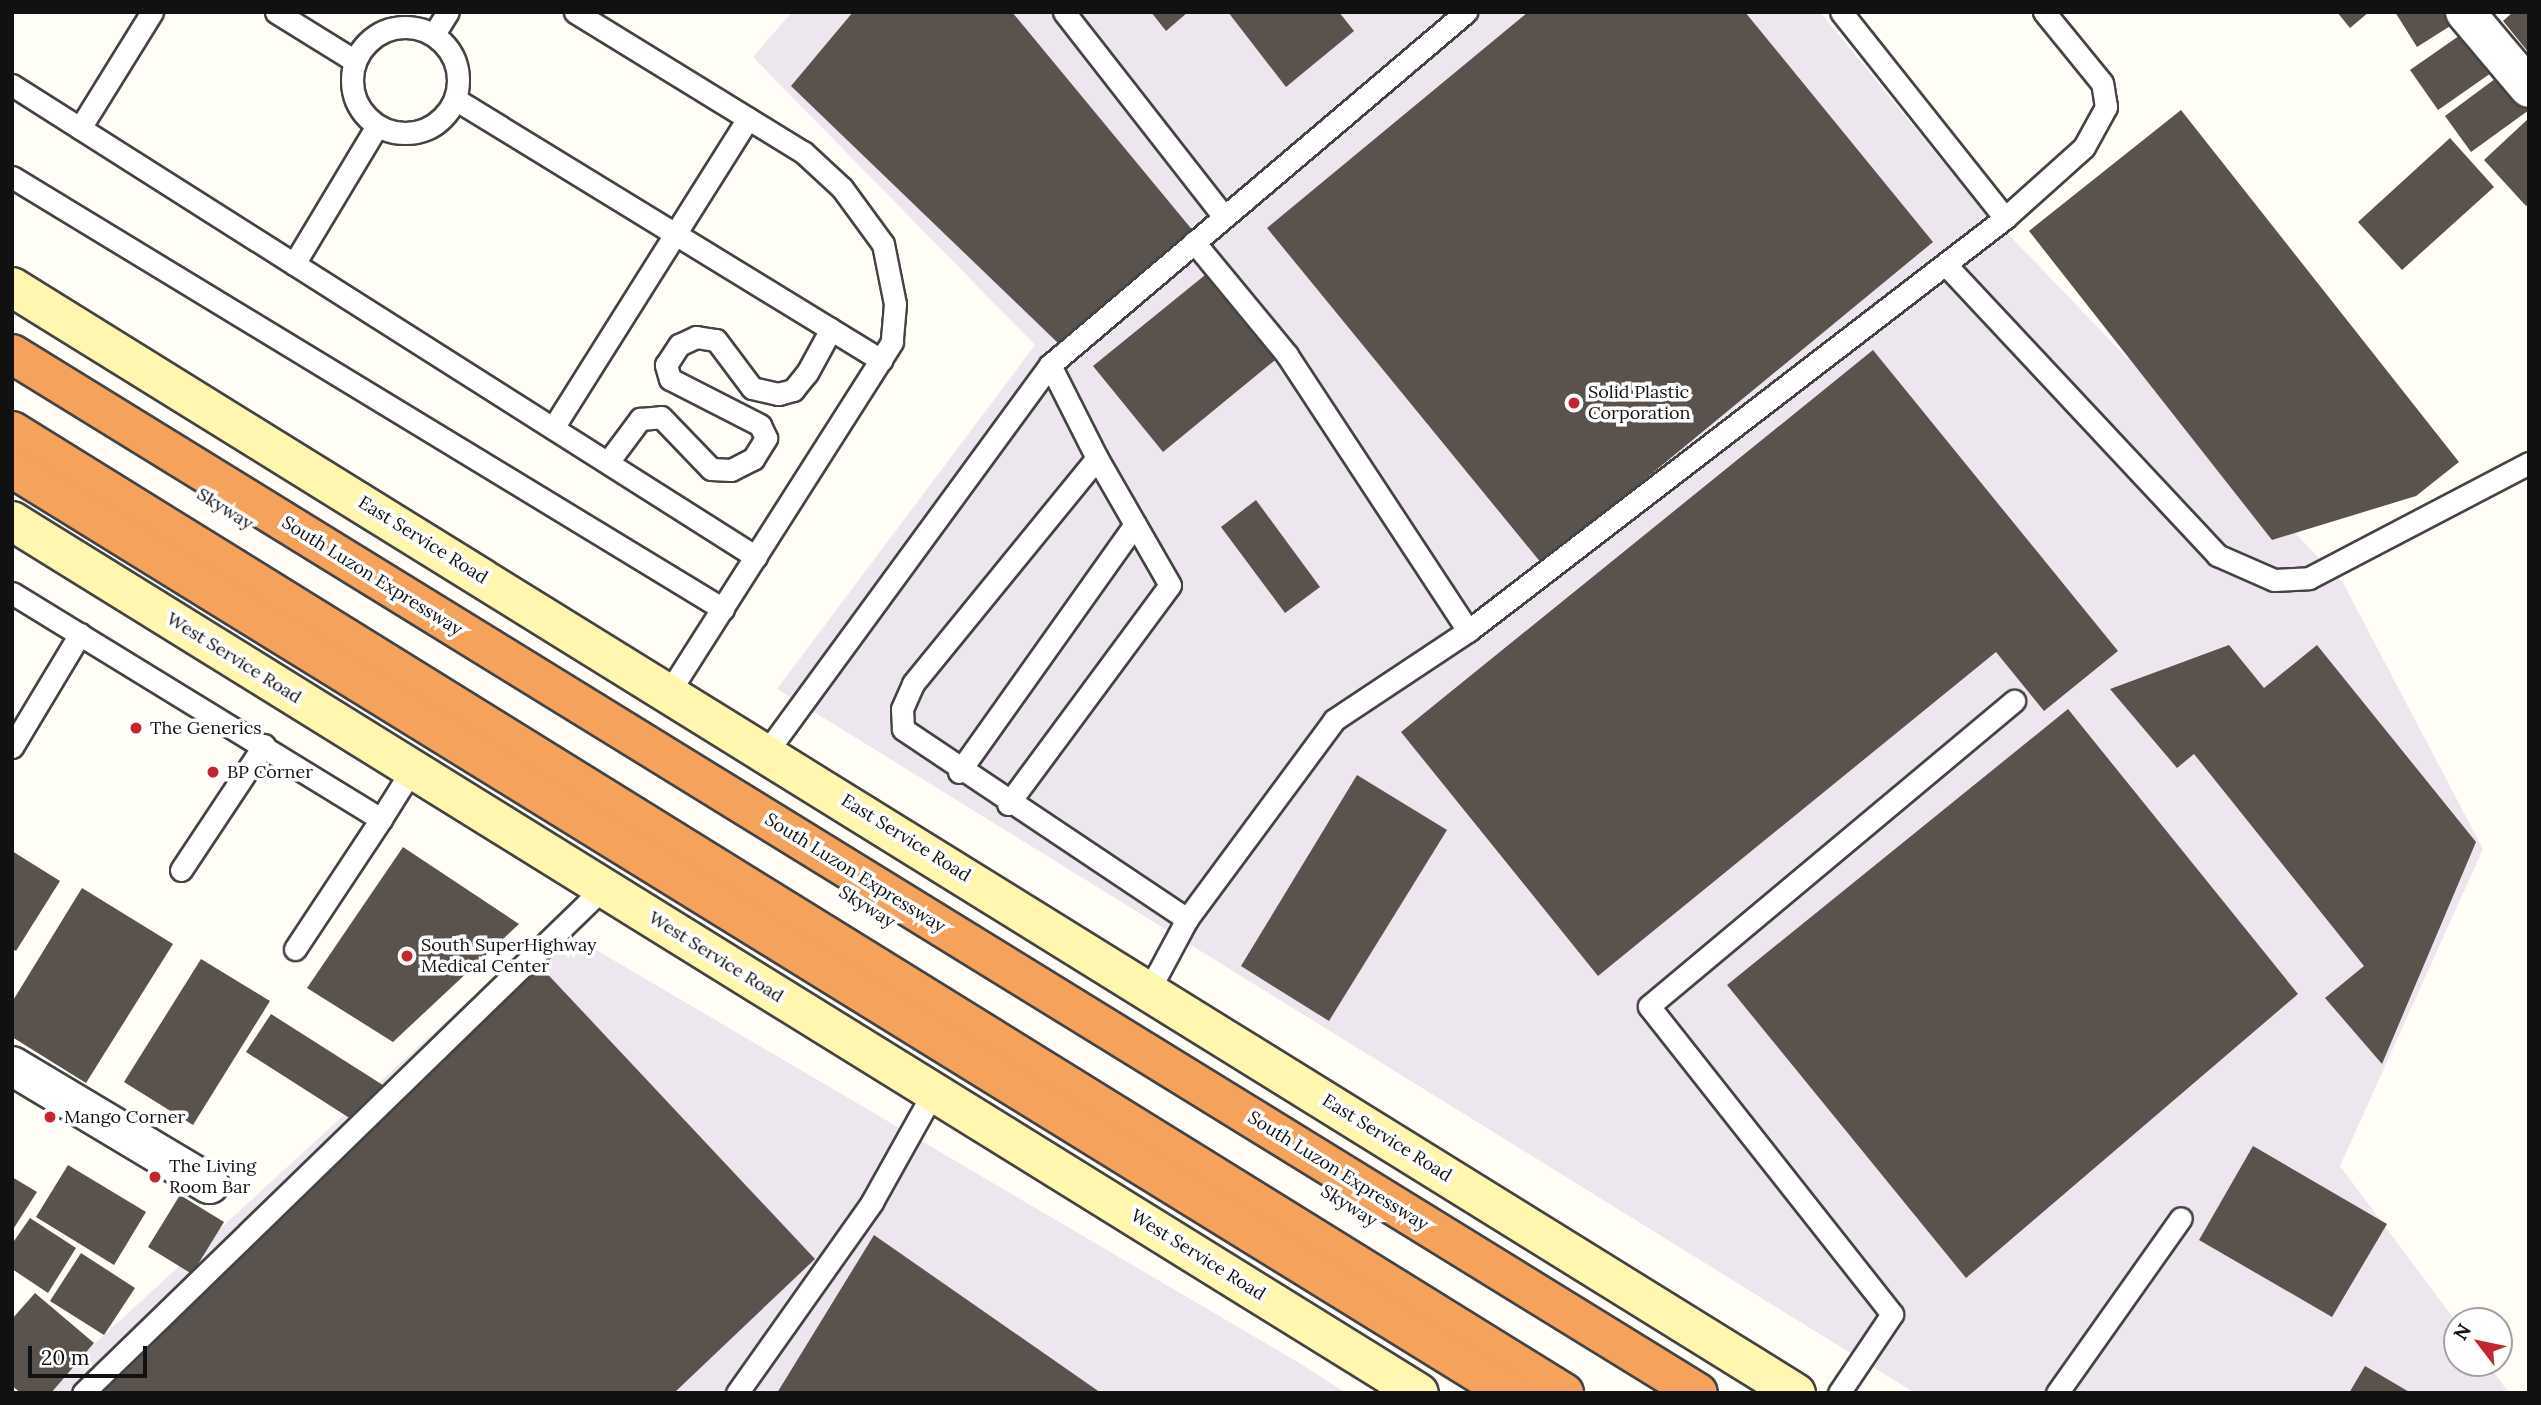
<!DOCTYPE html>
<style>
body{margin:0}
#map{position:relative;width:2541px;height:1405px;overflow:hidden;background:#fffdf5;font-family:Lora,serif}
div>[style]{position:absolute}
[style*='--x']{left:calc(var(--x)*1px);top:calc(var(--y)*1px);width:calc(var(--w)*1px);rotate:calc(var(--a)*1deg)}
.industrial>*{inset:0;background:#eee6ef}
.building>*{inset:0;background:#5a524d}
.roads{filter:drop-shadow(2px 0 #444) drop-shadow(-2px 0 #444) drop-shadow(0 2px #444) drop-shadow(0 -2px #444)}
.service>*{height:21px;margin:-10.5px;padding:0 10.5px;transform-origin:10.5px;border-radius:10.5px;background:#fff}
.service>.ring{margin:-10.5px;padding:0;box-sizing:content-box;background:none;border:21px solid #fff;border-radius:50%}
.minor>*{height:38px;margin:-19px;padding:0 19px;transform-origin:19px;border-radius:19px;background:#fff}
.secondary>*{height:38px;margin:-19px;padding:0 19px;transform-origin:19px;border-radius:19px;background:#fff6b0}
.motorway>*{height:38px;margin:-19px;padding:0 19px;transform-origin:19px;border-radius:19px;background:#f5a25d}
.dots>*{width:19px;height:19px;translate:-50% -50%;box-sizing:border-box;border:4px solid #fff;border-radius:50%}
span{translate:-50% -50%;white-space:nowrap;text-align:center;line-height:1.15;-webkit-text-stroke:7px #fff;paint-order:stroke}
.poi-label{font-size:18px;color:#111}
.left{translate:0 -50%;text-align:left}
.street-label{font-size:18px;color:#111}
.frame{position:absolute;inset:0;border:14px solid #111;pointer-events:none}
.north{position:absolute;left:2443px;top:1307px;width:70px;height:70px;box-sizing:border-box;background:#fff;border:2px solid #a0a0a0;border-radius:50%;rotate:302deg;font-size:19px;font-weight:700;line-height:28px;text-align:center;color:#111}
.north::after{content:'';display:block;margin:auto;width:24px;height:32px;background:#c4262e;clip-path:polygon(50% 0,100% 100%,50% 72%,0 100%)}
.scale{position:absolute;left:28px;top:1346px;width:119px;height:32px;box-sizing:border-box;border:4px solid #111;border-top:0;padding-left:9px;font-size:21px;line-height:24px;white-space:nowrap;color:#111;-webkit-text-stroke:5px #fff;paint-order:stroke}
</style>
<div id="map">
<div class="industrial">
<div style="clip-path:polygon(792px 12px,1820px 12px,1965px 189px,2343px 583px,2483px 849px,2340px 1166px,2457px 1323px,2457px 1363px,2487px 1363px,2509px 1393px,1915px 1393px,777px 689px,1035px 345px,753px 57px)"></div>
<div style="clip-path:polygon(552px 924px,1301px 1364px,1346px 1393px,41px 1393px)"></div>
</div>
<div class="building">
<div style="clip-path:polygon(853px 12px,1012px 12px,1194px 232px,1059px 344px,791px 86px)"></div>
<div style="clip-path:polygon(1151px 12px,1188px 12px,1166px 31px)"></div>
<div style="clip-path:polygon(1228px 12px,1339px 12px,1354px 31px,1286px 87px)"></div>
<div style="clip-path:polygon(1528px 12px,1745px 12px,1933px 242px,1542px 564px,1267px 228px)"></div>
<div style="clip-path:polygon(2337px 12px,2369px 12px,2350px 28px)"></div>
<div style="clip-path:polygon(2395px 12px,2448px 12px,2455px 23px,2417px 47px)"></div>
<div style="clip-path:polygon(2513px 12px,2529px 12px,2529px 53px,2503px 21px)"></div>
<div style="clip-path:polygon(2466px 31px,2494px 71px,2438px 110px,2410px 70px)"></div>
<div style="clip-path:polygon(2503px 73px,2529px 110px,2471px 152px,2445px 116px)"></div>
<div style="clip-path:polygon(2181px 110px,2459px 462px,2416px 496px,2272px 540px,2029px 231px)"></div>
<div style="clip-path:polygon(2529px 118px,2529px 204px,2526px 206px,2484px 160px)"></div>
<div style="clip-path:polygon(2450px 138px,2494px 187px,2402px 270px,2358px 222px)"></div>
<div style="clip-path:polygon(1210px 271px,1280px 356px,1163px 452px,1093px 366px)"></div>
<div style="clip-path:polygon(1873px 350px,2118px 651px,2044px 711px,1996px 652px,1598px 976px,1401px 732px)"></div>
<div style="clip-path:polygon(1256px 500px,1320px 587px,1285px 613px,1221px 527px)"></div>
<div style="clip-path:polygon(2229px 645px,2264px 688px,2317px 645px,2476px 842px,2382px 1064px,2325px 998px,2364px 966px,2194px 754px,2177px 768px,2110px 689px)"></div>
<div style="clip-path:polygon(2068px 709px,2298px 994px,1966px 1278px,1727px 985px)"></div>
<div style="clip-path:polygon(1357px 775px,1447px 830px,1329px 1021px,1241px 966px)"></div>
<div style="clip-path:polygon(403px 847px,519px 924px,393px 1042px,307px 988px)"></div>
<div style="clip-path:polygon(12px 851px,60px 881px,16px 951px,12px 949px)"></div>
<div style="clip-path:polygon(82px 888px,173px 944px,86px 1083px,12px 1037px,12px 1002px)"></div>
<div style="clip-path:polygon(201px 959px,270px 1001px,193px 1125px,124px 1082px)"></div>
<div style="clip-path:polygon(539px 965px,815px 1259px,674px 1393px,87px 1393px)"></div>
<div style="clip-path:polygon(271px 1014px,386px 1087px,362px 1126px,246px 1052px)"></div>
<div style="clip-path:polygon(2253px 1146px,2387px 1224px,2332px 1317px,2199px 1240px)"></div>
<div style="clip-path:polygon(68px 1165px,146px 1212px,114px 1265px,36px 1217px)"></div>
<div style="clip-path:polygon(12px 1177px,37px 1192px,12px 1231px)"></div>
<div style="clip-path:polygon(180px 1195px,224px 1222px,192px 1274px,148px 1247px)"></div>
<div style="clip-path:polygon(30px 1218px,76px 1248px,48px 1293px,12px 1269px,12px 1244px)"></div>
<div style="clip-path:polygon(874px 1235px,1101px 1393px,777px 1393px)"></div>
<div style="clip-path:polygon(81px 1253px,135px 1288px,104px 1335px,50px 1301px)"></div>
<div style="clip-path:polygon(35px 1293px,94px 1343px,51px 1393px,21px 1393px,12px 1386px,12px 1319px)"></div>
<div style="clip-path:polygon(2365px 1366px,2411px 1393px,2349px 1393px)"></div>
</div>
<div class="roads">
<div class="service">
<div style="--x:276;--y:12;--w:93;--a:31.8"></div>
<div style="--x:575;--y:12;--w:268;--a:31.6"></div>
<div style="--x:803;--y:152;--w:53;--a:42.7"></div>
<div style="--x:842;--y:188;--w:69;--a:53.8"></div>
<div style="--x:883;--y:244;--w:61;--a:78.7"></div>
<div style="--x:895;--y:304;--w:38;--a:95"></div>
<div style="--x:892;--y:342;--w:414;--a:122.5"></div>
<div style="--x:1064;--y:12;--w:256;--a:52"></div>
<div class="ring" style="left:352px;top:27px;width:85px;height:85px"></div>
<div style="--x:434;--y:34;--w:26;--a:-58"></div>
<div style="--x:12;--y:85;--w:881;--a:32.39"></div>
<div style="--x:455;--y:99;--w:500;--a:31.5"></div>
<div style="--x:80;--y:128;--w:137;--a:-58.2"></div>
<div style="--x:12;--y:177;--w:832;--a:31.28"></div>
<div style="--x:2005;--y:218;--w:106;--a:-41.9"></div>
<div style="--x:2084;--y:147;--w:46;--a:-61.2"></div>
<div style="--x:2106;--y:107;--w:24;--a:-99"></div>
<div style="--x:2102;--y:83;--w:92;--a:-129.2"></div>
<div style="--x:1194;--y:242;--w:146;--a:50.5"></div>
<div style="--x:1287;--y:355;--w:330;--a:56.7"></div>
<div style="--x:294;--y:264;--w:161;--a:-59"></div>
<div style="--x:1947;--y:266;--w:396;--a:46.9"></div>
<div style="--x:2217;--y:555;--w:62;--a:23.7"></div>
<div style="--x:2274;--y:580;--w:35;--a:-3"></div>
<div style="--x:2309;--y:578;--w:248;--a:-27.6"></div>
<div style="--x:1050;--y:365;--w:104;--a:63.2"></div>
<div style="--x:1097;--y:458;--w:291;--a:129.2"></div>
<div style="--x:913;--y:684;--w:27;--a:114"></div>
<div style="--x:902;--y:709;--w:20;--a:87"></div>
<div style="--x:903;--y:729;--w:342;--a:33.8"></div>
<div style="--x:553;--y:428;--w:366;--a:-57.8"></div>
<div style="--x:608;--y:462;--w:54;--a:-53.3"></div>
<div style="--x:640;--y:419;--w:21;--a:-5"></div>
<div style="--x:661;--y:417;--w:72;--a:46.1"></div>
<div style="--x:711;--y:469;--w:20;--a:3"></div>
<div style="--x:731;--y:470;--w:25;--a:-27"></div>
<div style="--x:753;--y:459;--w:25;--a:-58"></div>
<div style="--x:766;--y:438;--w:14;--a:-115"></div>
<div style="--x:760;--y:425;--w:101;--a:-152.9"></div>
<div style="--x:670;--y:379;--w:15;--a:-106"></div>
<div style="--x:666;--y:365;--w:24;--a:-57"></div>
<div style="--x:679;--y:345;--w:19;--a:-25"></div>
<div style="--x:696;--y:337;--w:20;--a:9"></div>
<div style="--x:716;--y:340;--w:60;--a:53.1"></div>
<div style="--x:752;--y:388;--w:27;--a:13"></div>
<div style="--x:778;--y:394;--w:16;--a:-15"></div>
<div style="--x:793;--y:390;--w:22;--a:-51"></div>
<div style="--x:807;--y:373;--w:50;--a:-61.4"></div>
<div style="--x:12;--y:593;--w:433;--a:31.5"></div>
<div style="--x:381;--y:819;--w:60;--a:-57.9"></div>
<div style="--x:12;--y:747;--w:132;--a:-59"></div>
<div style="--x:768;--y:750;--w:477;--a:-53.8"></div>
<div style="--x:1050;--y:365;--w:546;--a:-40.32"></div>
<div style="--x:959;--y:772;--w:304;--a:-54.6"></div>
<div style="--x:1008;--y:804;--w:272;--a:-53.5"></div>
<div style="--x:1170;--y:585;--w:146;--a:-119.9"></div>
<div style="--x:181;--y:870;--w:150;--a:-56.4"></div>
<div style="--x:295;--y:949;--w:156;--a:-56.5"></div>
<div style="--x:1149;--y:990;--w:81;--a:-61.8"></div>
<div style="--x:1187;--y:919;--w:247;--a:-53.5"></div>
<div style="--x:1334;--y:720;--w:161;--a:-33.6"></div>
<div style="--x:1468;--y:631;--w:677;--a:-37.56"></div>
<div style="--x:2005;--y:218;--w:263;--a:-128.5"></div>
<div style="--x:83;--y:1393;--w:725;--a:-44.16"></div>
<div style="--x:737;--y:1393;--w:234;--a:-54.7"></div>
<div style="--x:872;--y:1202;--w:127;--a:-60.8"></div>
<div style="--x:1839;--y:1393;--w:95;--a:-56.1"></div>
<div style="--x:1892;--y:1314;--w:392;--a:-128.3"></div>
<div style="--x:1649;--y:1006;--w:476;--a:-39.9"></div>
<div style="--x:2057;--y:1393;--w:214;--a:-54.7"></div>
</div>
<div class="minor">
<div style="--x:2465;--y:12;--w:99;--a:49.9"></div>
<div style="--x:12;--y:1066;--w:230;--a:30.9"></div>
</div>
<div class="secondary">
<div style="--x:12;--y:287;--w:2099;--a:31.8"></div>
<div style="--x:12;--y:521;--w:1655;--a:31.79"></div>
</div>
<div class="motorway">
<div style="--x:12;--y:354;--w:1980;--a:31.64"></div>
<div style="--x:12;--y:431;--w:1826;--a:31.79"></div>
<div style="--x:12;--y:468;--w:1761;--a:31.69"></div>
</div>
</div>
<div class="dots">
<div style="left:1574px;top:403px;background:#c4262e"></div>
<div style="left:136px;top:728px;background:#c4262e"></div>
<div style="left:213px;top:772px;background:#c4262e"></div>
<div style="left:407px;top:956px;background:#c4262e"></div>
<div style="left:50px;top:1117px;background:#c4262e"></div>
<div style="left:155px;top:1177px;background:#c4262e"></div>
</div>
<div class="poi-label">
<span class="left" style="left:1588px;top:403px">Solid Plastic<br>Corporation</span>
<span class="left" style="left:150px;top:728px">The Generics</span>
<span class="left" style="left:227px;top:772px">BP Corner</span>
<span class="left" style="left:421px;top:956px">South SuperHighway<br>Medical Center</span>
<span class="left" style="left:64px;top:1117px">Mango Corner</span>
<span class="left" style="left:169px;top:1177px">The Living<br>Room Bar</span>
</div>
<div class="street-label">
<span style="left:225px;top:509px;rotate:32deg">Skyway</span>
<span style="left:423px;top:540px;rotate:32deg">East Service Road</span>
<span style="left:372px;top:576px;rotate:32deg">South Luzon Expressway</span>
<span style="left:234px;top:658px;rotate:32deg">West Service Road</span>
<span style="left:906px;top:838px;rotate:32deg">East Service Road</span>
<span style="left:855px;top:873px;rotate:32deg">South Luzon Expressway</span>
<span style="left:867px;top:907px;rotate:32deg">Skyway</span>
<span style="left:716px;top:957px;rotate:32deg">West Service Road</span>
<span style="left:1387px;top:1138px;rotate:32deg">East Service Road</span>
<span style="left:1338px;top:1171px;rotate:32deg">South Luzon Expressway</span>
<span style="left:1349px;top:1206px;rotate:32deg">Skyway</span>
<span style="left:1198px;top:1255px;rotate:32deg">West Service Road</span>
</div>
<div class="frame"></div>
<div class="north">N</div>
<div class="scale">20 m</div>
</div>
